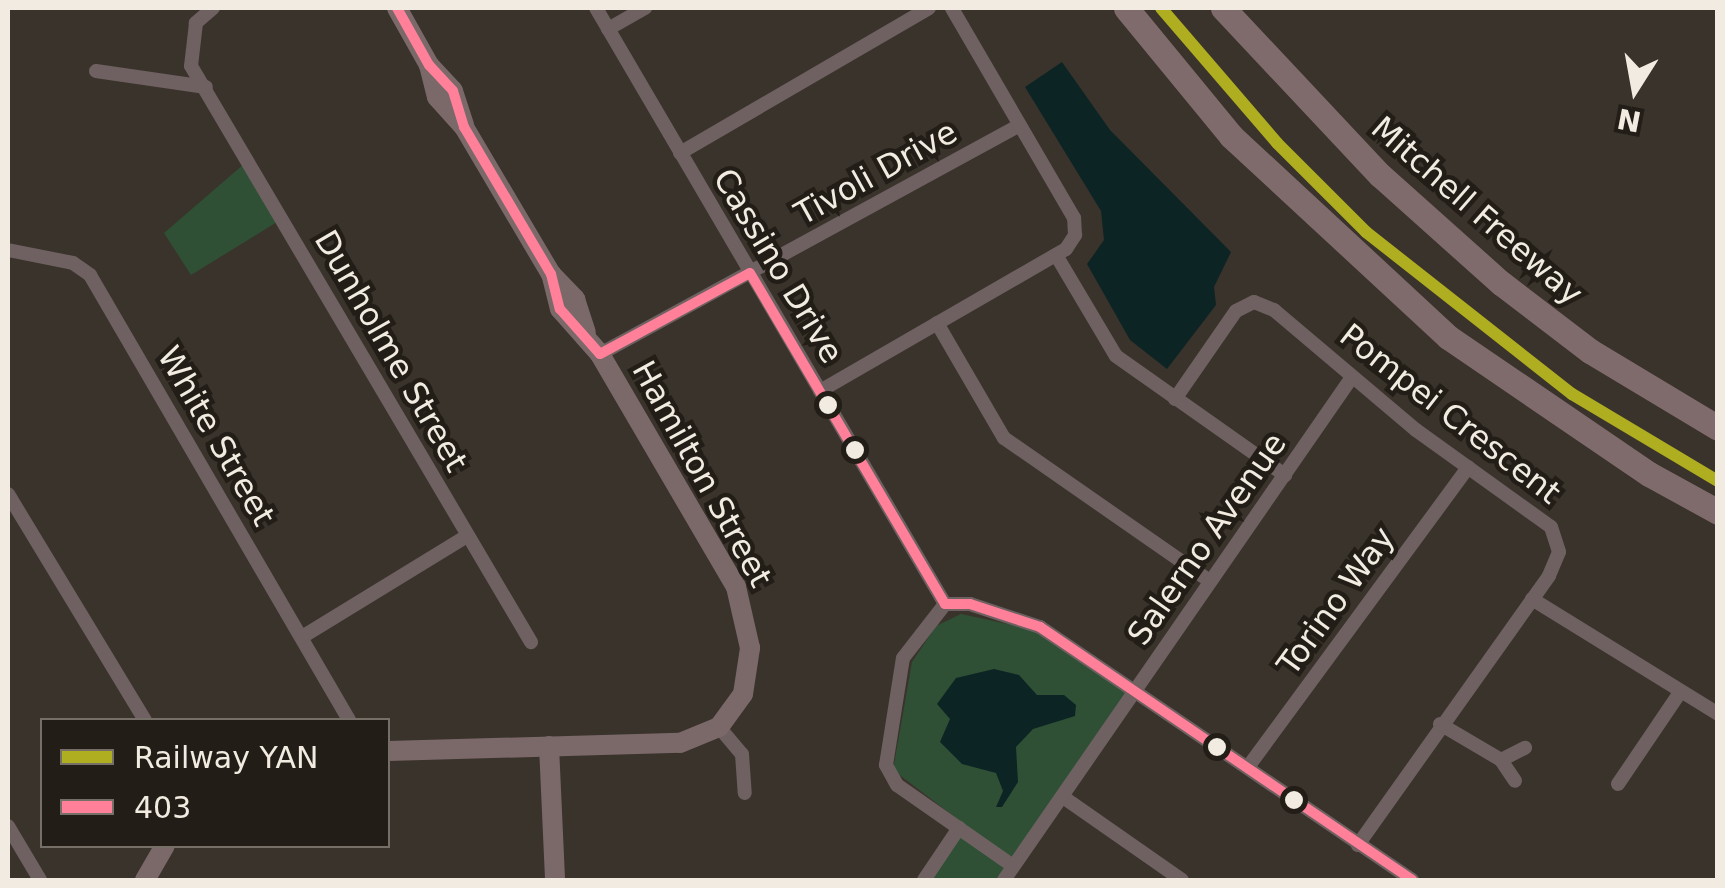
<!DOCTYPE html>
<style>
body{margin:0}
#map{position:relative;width:1725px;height:888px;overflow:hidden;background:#3a332b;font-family:"DejaVu Sans",sans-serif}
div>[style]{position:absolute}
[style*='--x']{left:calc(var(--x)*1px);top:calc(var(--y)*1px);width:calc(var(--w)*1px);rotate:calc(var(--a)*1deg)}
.green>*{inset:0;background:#2f5035}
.water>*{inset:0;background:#0d2424}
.street>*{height:14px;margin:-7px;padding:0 7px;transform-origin:7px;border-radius:7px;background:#6f6061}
.secondary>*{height:20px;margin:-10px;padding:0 10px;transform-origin:10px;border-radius:10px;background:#7b696a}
.highway>*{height:25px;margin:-12.5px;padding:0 12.5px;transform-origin:12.5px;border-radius:12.5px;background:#806b6c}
.bus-1>*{height:10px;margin:-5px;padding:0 5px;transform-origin:5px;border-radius:5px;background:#ff8098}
.rail-1>*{height:12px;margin:-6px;padding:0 6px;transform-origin:6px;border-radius:6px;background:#afae20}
.dots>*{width:28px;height:28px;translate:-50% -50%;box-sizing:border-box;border:5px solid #221d16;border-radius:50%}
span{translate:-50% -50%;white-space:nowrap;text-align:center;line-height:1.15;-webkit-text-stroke:9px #221d16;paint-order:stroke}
.street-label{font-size:32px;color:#f2ebe1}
.frame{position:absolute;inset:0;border:10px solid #f2ebe1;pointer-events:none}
.legend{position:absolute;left:40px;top:718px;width:350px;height:130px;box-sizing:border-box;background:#221d16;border:2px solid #756f67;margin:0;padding:12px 18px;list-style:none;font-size:30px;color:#f2ebe1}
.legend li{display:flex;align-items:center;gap:20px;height:50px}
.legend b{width:50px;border:2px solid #756f67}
.north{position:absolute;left:1585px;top:40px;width:100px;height:100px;-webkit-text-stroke:8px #221d16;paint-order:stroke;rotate:191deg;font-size:28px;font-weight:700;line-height:40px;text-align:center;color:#f2ebe1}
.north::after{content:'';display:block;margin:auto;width:35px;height:45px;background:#f2ebe1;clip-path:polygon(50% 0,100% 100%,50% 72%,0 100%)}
</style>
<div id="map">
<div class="green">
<div style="clip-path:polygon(244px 164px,277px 222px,191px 275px,164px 233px)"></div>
<div style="clip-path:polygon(961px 614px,1031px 629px,1132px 695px,1015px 863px,893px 770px,912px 662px,936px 626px)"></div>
<div style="clip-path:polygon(961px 835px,1012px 870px,1004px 880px,929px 880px)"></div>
</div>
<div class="water">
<div style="clip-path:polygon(1062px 62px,1110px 130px,1231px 252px,1214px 287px,1216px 305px,1167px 369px,1130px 340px,1087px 264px,1104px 240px,1101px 211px,1025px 87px)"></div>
<div style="clip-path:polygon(994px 669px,1019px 675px,1037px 695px,1064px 695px,1076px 705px,1075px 716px,1033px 729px,1016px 747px,1018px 782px,1002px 807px,996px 807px,1003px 791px,996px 773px,962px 764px,940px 742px,950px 719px,937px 704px,956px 678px)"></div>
</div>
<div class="street">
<div style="--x:213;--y:8;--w:23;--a:139"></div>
<div style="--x:196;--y:23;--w:43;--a:96.6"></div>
<div style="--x:191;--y:66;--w:669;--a:59.45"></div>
<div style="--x:596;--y:8;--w:691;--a:59.65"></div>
<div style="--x:608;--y:29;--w:43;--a:-29.6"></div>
<div style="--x:96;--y:71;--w:111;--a:8.3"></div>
<div style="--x:680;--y:153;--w:288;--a:-30.2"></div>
<div style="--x:8;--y:250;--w:66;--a:11.3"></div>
<div style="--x:73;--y:263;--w:21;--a:35"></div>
<div style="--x:90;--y:275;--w:515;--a:59.8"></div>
<div style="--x:1056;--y:255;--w:117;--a:59.3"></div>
<div style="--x:1116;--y:356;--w:207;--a:35.2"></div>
<div style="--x:937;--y:323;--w:133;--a:59.8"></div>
<div style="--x:1004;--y:438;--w:251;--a:34.8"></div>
<div style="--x:600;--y:354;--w:478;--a:-28.6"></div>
<div style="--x:820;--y:391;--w:284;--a:-30"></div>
<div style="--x:1066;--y:249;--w:17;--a:-57"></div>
<div style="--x:1075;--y:235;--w:17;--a:-93"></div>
<div style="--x:1074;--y:218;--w:243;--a:-120.2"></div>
<div style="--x:1175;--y:399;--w:107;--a:-55.3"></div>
<div style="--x:1236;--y:311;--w:20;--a:-27"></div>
<div style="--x:1254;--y:302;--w:22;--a:22"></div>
<div style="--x:1274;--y:310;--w:186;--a:40.2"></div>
<div style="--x:1416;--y:430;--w:166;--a:35.7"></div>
<div style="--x:1551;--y:527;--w:26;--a:72"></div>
<div style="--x:1559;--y:552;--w:26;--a:113"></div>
<div style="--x:1549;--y:576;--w:330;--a:125.4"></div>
<div style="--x:8;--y:494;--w:264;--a:58.8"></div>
<div style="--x:1532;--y:599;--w:219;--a:31.7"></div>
<div style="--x:302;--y:637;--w:193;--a:-31.5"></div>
<div style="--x:1440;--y:724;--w:71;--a:30.5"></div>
<div style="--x:1501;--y:760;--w:25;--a:56"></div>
<div style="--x:719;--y:727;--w:35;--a:50"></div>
<div style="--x:742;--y:754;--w:39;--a:86"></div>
<div style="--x:1501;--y:760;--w:27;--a:-27"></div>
<div style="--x:1248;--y:767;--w:372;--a:-53.7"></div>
<div style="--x:1618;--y:784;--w:112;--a:-55.9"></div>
<div style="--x:1063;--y:797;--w:145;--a:34.9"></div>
<div style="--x:8;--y:826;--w:63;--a:59.3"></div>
<div style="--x:1013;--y:866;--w:141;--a:-145.1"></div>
<div style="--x:897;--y:785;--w:23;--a:-119"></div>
<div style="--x:886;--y:765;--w:108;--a:-81"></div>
<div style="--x:903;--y:658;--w:68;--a:-52.1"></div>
<div style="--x:945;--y:604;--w:25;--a:0"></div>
<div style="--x:970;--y:604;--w:74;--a:18.2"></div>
<div style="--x:1040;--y:627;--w:450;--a:34.2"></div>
<div style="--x:924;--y:880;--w:63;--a:-56.1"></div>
<div style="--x:1004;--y:880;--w:612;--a:-55.32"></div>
</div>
<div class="secondary">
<div style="--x:397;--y:8;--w:65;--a:60.7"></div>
<div style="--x:429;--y:65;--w:35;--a:47"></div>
<div style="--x:453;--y:91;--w:36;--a:72"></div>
<div style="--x:429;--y:65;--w:33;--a:76"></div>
<div style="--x:437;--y:97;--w:40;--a:48"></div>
<div style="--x:464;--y:127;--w:171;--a:59.4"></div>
<div style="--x:551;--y:274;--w:35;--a:46"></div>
<div style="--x:575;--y:299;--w:35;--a:72"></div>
<div style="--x:549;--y:746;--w:134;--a:87.4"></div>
<div style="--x:388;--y:751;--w:292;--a:-1.6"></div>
<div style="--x:680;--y:743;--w:42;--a:-22.3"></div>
<div style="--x:719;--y:727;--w:41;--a:-54"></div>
<div style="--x:743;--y:694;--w:47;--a:-81.3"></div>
<div style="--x:750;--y:648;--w:63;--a:-102.9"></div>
<div style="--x:736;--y:587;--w:270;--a:-120.3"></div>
<div style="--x:600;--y:354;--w:60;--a:-131.6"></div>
<div style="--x:560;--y:309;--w:36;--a:-104"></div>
<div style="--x:145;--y:880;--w:39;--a:-60"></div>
</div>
<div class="highway">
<div style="--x:1126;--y:8;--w:166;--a:50.6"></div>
<div style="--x:1231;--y:136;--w:296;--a:42.8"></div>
<div style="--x:1448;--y:337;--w:243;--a:34.3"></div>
<div style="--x:1649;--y:474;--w:79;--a:28.8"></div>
<div style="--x:1223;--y:8;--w:229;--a:46.8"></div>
<div style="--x:1380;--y:175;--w:162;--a:41.8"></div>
<div style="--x:1501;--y:283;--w:112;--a:37.4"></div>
<div style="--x:1590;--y:351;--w:149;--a:31"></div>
</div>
<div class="bus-1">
<div style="--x:397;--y:8;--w:65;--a:60.7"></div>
<div style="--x:429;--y:65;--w:35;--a:47"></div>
<div style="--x:453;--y:91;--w:38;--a:73"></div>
<div style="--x:464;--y:127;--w:171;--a:59.4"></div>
<div style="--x:551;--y:274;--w:36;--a:76"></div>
<div style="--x:560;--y:309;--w:60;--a:48.4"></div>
<div style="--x:750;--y:273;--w:384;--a:59.5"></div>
<div style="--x:600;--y:354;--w:170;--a:-28.4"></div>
<div style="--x:945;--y:604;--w:25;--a:0"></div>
<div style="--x:970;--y:604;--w:74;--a:18.2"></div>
<div style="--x:1040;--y:627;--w:450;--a:34.2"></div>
</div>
<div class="rail-1">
<div style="--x:1161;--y:8;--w:178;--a:49.3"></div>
<div style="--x:1277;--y:143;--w:126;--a:45"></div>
<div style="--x:1366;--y:232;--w:262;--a:38.2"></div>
<div style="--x:1572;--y:394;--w:170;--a:30.8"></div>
</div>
<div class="dots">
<div style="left:828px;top:405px;background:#f2ebe1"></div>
<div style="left:855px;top:450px;background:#f2ebe1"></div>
<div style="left:1217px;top:747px;background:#f2ebe1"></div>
<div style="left:1294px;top:800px;background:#f2ebe1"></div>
</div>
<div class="street-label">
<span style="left:876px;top:173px;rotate:-29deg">Tivoli Drive</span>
<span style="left:1477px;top:211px;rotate:41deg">Mitchell Freeway</span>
<span style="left:778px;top:266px;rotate:59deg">Cassino Drive</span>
<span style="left:391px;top:351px;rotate:60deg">Dunholme Street</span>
<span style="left:1450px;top:414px;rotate:38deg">Pompei Crescent</span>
<span style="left:216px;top:436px;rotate:60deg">White Street</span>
<span style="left:702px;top:474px;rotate:61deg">Hamilton Street</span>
<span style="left:1207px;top:539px;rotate:-55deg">Salerno Avenue</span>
<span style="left:1336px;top:601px;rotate:-54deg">Torino Way</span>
</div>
<div class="frame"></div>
<ul class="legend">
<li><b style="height:12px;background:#afae20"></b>Railway YAN</li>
<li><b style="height:12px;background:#ff8098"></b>403</li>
</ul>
<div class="north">N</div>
</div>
